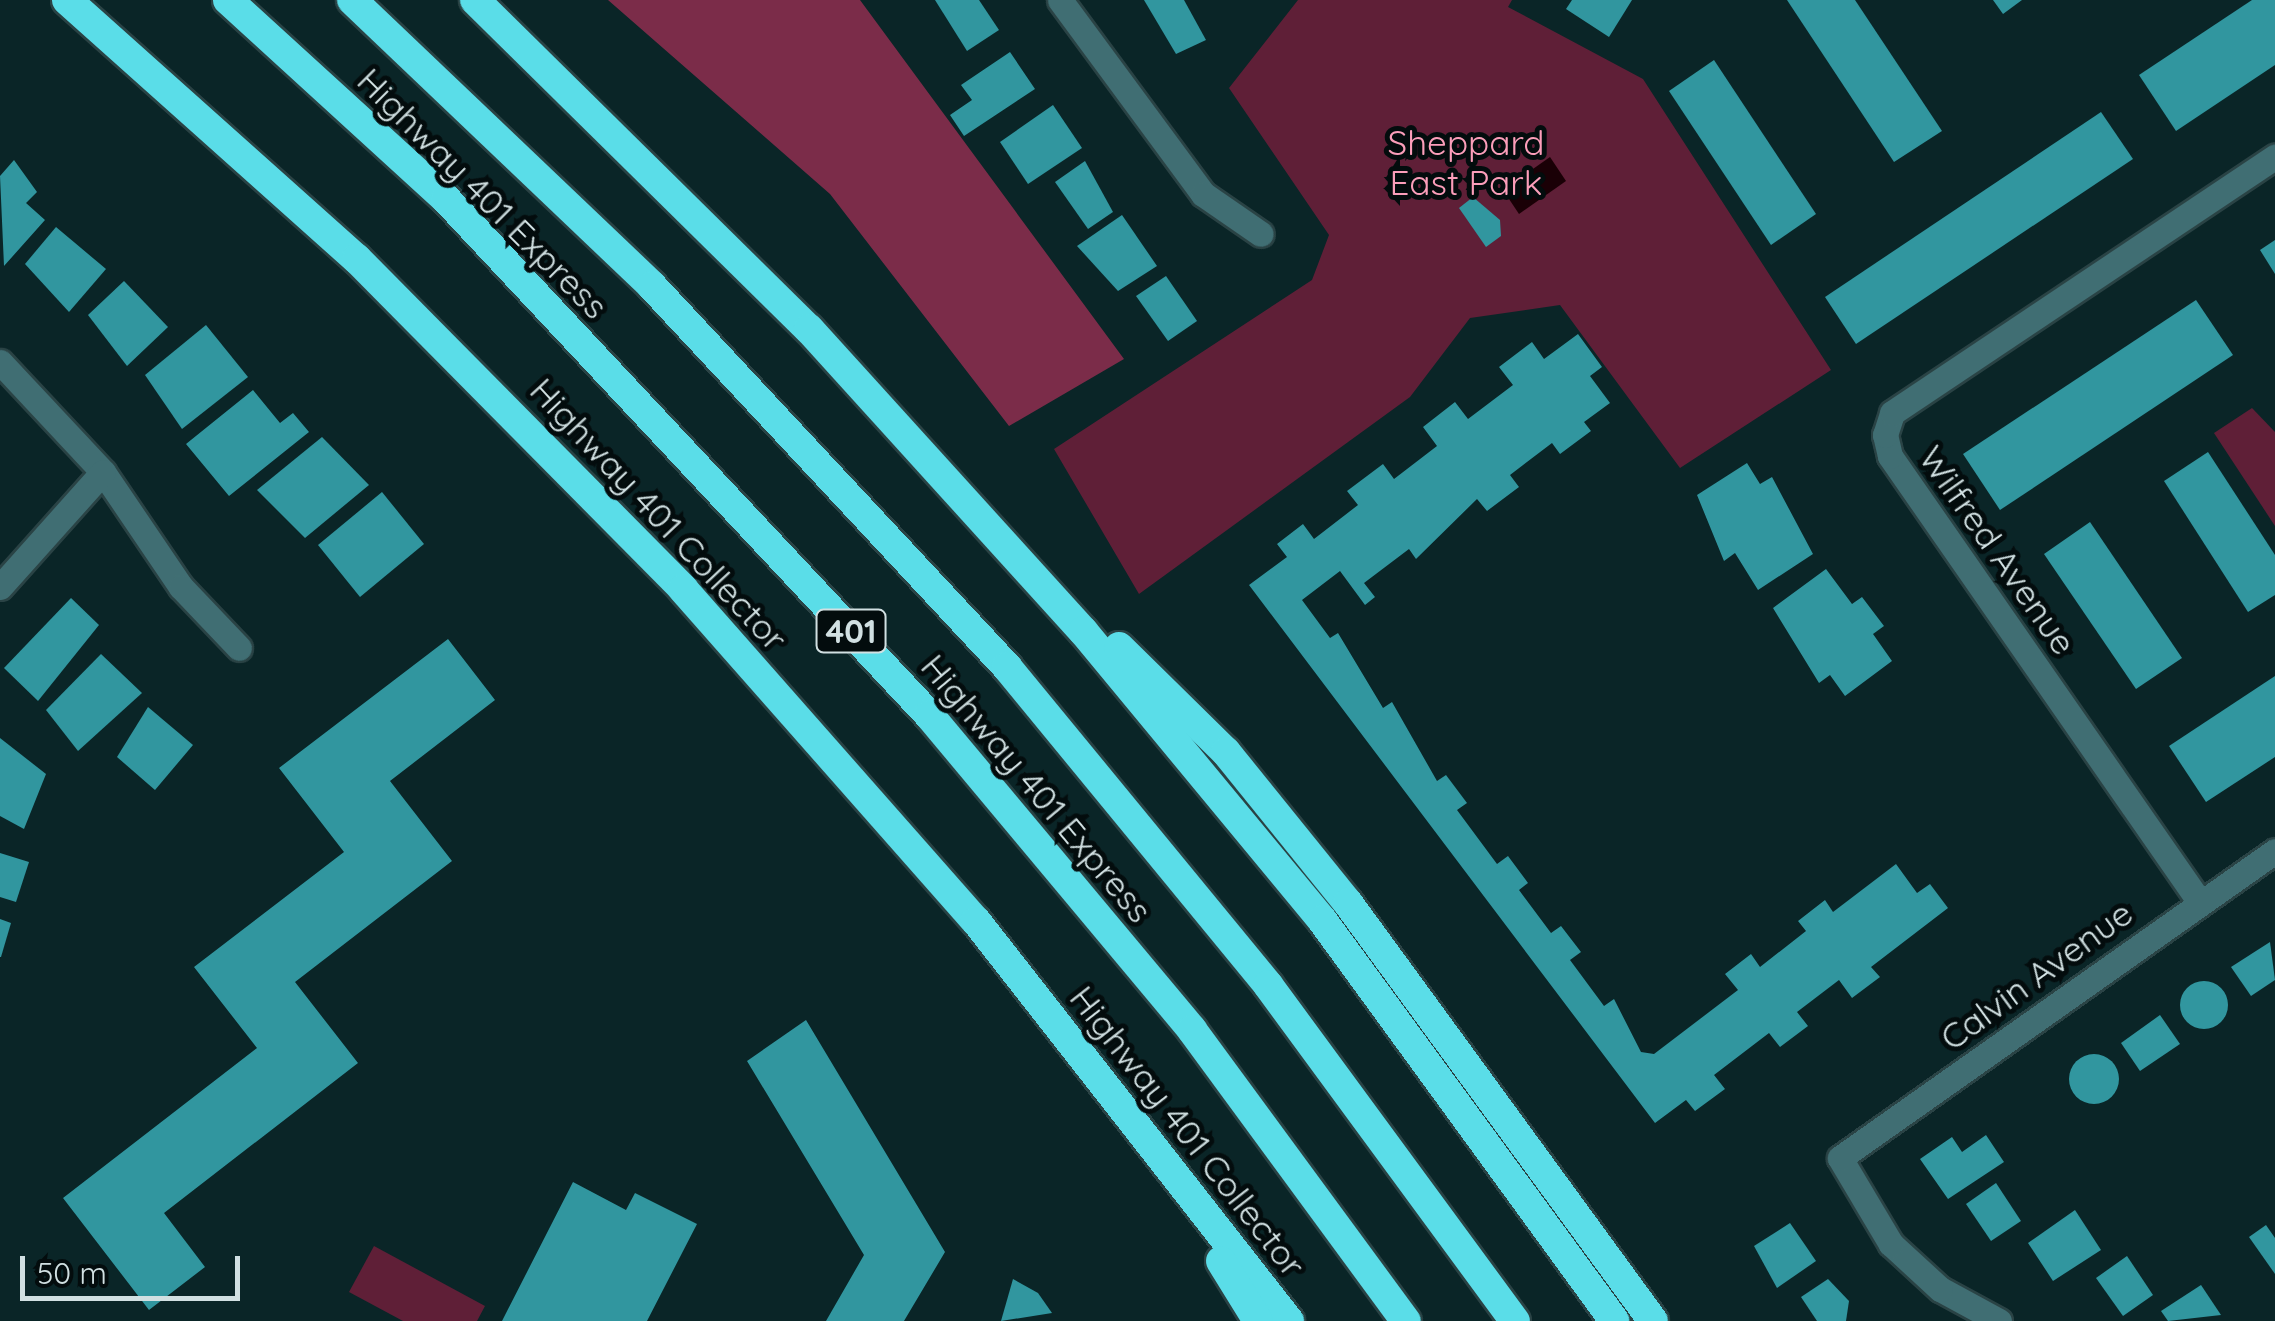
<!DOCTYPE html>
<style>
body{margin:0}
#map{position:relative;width:2275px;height:1321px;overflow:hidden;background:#0a2527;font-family:Quicksand,sans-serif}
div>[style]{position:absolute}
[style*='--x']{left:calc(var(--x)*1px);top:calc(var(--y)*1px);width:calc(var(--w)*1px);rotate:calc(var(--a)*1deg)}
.green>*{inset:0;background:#5f1f37}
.forest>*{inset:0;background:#7b2c49}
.water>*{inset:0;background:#1a0006}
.building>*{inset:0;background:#31969f}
.round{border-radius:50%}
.roads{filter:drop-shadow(2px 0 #2a4345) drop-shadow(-2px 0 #2a4345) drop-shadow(0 2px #2a4345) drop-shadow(0 -2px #2a4345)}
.minor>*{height:25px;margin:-12.5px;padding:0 12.5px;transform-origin:12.5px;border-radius:12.5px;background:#406e73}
.highway>*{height:30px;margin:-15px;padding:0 15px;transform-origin:15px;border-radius:15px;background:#5adde8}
span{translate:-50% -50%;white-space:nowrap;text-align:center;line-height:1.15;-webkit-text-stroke:10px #030c0d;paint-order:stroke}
.shield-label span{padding:2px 8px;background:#030c0d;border:2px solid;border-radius:8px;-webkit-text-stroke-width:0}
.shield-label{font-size:32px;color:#d1e0e2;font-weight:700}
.park-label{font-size:35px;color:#fb9eba}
.street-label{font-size:35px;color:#d1e0e2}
.scale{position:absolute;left:20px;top:1256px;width:220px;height:45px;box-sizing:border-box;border:5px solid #d1e0e2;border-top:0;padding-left:12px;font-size:30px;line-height:35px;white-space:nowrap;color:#d1e0e2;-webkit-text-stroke:8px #030c0d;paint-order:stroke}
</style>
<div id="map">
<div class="green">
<div style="clip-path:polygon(1298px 0,1512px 0,1508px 7px,1643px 79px,1831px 370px,1680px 468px,1560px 305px,1470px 318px,1410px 397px,1139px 594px,1054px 449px,1312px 280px,1329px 235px,1229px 88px)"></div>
<div style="clip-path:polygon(2252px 408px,2275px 432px,2275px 526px,2214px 433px)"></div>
<div style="clip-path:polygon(374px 1246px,485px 1306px,477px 1321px,403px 1321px,349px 1292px)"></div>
</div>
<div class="forest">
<div style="clip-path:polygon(608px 0,860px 0,1124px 359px,1009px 426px,830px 194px)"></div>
</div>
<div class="water">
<div style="clip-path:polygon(1550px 157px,1566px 181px,1519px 214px,1503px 190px)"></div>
</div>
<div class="building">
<div style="clip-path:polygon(935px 0,979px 0,999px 30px,967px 51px)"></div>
<div style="clip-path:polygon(1144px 0,1184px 0,1206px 40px,1176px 54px)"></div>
<div style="clip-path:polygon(1572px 0,1632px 0,1609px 37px,1566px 9px)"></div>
<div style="clip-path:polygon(1787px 0,1855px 0,1942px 131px,1894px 162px)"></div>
<div style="clip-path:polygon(1993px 0,2022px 0,2003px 14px)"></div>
<div style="clip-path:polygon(2252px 0,2275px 0,2275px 65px,2176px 131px,2139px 75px)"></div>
<div style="clip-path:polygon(1010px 52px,1035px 89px,964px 136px,950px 115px,972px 100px,961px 85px)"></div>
<div style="clip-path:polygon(1714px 60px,1816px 214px,1771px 245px,1669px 91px)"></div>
<div style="clip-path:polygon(1053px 105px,1082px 148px,1028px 184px,1000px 142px)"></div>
<div style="clip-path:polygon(2101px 112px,2133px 159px,1856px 344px,1825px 297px)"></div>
<div style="clip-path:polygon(14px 160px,37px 192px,26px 203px,45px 220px,4px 266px,0 176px)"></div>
<div style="clip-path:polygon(1085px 161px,1113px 212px,1088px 229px,1055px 182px)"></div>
<div style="clip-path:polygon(1473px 197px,1500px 220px,1501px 236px,1486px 247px,1459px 208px)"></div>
<div style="clip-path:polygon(1122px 215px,1157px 266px,1118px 291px,1077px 246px)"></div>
<div style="clip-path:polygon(56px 227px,106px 269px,69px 312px,25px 264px)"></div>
<div style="clip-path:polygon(2275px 240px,2275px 274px,2260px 250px)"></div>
<div style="clip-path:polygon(1166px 276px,1197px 321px,1168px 341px,1136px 296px)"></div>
<div style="clip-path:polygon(124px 281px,168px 327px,127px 366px,88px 315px)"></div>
<div style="clip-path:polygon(2196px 300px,2233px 355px,2000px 510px,1963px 454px)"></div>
<div style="clip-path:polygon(206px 325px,248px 377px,182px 429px,145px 375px)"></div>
<div style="clip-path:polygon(1578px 334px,1602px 367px,1590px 376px,1610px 403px,1584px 422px,1591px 431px,1560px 454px,1552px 443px,1510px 475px,1519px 487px,1487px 511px,1477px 499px,1416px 559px,1409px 549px,1364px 583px,1375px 597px,1365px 605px,1340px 571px,1302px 600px,1330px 638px,1338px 633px,1383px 708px,1392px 702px,1437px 781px,1446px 775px,1467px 803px,1457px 810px,1497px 864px,1508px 856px,1528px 883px,1519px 890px,1551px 933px,1561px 926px,1581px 952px,1570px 960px,1604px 1006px,1614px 999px,1641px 1052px,1654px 1054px,1738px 990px,1725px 974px,1751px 954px,1760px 967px,1806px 931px,1798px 921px,1825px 900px,1833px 912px,1896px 864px,1917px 893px,1930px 884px,1948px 908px,1871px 967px,1880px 977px,1852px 998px,1839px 980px,1797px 1012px,1808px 1026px,1780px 1047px,1769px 1033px,1714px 1075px,1725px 1089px,1695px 1111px,1686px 1100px,1655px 1123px,1249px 585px,1287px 557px,1277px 544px,1303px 524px,1314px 539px,1358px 505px,1347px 491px,1383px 464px,1394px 479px,1437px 446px,1423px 427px,1455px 402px,1468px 419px,1513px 385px,1499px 367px,1532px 342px,1544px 359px)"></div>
<div style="clip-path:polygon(253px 390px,280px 423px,293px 413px,309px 432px,229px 496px,186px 444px)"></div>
<div style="clip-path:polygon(322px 437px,369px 485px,305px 538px,257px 490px)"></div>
<div style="clip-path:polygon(2208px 452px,2275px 555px,2275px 595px,2248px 612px,2164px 481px)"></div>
<div style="clip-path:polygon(1747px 463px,1760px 484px,1772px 477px,1813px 554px,1758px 590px,1735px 553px,1724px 561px,1697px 495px)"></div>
<div style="clip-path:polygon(382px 492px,424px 544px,360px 597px,318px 545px)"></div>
<div style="clip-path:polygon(2090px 522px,2182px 658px,2136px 689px,2044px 554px)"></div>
<div style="clip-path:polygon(1826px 569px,1852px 604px,1862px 597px,1884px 626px,1873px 634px,1892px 661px,1845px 696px,1830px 675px,1819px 683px,1773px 608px)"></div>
<div style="clip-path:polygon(71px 598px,99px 625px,38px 701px,4px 668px)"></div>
<div style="clip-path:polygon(448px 639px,495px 700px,390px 781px,452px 861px,295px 982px,358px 1063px,164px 1213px,205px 1267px,149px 1310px,63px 1198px,257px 1048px,194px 967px,344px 852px,279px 768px)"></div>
<div style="clip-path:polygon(101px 654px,142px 693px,78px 751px,46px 710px)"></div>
<div style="clip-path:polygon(2275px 676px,2275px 757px,2206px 802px,2169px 746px)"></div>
<div style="clip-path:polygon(148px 707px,193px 745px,155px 790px,117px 757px)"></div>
<div style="clip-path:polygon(0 738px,46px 774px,24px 829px,0 816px)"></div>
<div style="clip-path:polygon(0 853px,29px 862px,16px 902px,0 897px)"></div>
<div style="clip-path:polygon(0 919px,11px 923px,1px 957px,0 957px)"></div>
<div style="clip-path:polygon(2270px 942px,2275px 980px,2251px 996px,2231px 967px)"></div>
<div class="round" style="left:2180px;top:981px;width:48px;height:48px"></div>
<div style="clip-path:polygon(2160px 1015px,2180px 1044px,2140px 1071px,2121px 1043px)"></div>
<div style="clip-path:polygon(806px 1020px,945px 1252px,904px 1321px,826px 1321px,864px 1255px,747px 1061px)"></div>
<div class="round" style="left:2069px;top:1054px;width:50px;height:50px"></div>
<div style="clip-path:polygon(1986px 1135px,2004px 1162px,1948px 1199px,1920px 1159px,1952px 1137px,1962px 1152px)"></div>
<div style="clip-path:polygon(573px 1182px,626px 1210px,635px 1193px,697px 1224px,647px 1321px,502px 1321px)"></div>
<div style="clip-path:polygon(1996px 1183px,2021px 1221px,1991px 1241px,1966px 1204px)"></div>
<div style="clip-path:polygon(2075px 1210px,2101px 1250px,2053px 1281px,2028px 1243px)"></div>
<div style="clip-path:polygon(1790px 1223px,1816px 1261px,1777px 1288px,1754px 1246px)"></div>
<div style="clip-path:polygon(2266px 1225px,2275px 1238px,2275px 1274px,2249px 1237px)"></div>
<div style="clip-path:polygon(2127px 1256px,2153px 1295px,2123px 1316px,2096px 1278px)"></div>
<div style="clip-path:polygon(1013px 1279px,1038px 1293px,1052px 1313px,1001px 1321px)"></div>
<div style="clip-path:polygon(1828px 1279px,1849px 1301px,1846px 1321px,1817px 1321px,1801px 1297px)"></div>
<div style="clip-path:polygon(2201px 1285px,2221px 1315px,2168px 1321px,2161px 1311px)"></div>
</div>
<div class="roads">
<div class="minor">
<div style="--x:1060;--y:0;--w:241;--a:53.6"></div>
<div style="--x:1203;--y:194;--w:70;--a:34.6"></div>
<div style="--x:0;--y:362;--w:151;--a:46.9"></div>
<div style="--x:103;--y:472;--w:139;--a:55.9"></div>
<div style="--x:181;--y:587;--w:84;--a:46.4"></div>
<div style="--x:0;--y:587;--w:154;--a:-48.2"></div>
<div style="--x:2199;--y:901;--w:542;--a:-124.78"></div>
<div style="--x:1890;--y:456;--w:22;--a:-103"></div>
<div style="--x:1885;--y:435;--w:23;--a:-72"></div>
<div style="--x:1892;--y:413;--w:461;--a:-33.8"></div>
<div style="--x:1999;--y:1321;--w:67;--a:-151.5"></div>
<div style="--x:1940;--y:1289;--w:67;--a:-137.4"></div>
<div style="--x:1891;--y:1244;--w:100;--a:-120.7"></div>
<div style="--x:1840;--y:1158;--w:532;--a:-35.21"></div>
</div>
<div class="highway">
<div style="--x:67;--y:0;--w:389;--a:41.8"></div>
<div style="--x:357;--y:259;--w:464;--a:45.3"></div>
<div style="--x:683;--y:589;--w:443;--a:48.6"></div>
<div style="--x:976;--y:921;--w:508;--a:51.96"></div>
<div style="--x:228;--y:0;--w:295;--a:42.4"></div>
<div style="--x:446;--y:199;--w:707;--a:46.89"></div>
<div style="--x:929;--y:715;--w:410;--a:50.1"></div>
<div style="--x:1192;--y:1030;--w:361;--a:53.7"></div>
<div style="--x:352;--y:0;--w:414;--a:43.6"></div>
<div style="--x:652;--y:286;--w:521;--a:47.02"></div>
<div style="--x:1007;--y:667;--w:411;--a:50.6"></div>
<div style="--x:1268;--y:985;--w:417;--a:53.7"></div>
<div style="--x:475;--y:0;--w:469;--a:44.6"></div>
<div style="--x:809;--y:329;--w:408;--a:47.8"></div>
<div style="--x:1083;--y:631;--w:375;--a:50.4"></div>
<div style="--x:1322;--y:920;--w:496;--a:53.9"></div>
<div style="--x:1119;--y:647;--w:150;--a:44.5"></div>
<div style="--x:1226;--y:752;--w:194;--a:51.1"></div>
<div style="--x:1348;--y:903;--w:517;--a:53.88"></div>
<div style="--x:1221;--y:1261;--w:70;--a:58.3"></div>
</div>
</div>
<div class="shield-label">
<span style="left:851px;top:631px">401</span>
</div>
<div class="park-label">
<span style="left:1466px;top:162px">Sheppard<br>East Park</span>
</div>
<div class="street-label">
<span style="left:483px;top:193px;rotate:45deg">Highway 401 Express</span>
<span style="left:659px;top:514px;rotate:47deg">Highway 401 Collector</span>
<span style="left:1998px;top:550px;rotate:55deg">Wilfred Avenue</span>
<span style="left:1037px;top:788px;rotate:50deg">Highway 401 Express</span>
<span style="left:2036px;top:975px;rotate:-36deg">Calvin Avenue</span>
<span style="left:1188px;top:1131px;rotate:52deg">Highway 401 Collector</span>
</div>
<div class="scale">50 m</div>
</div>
